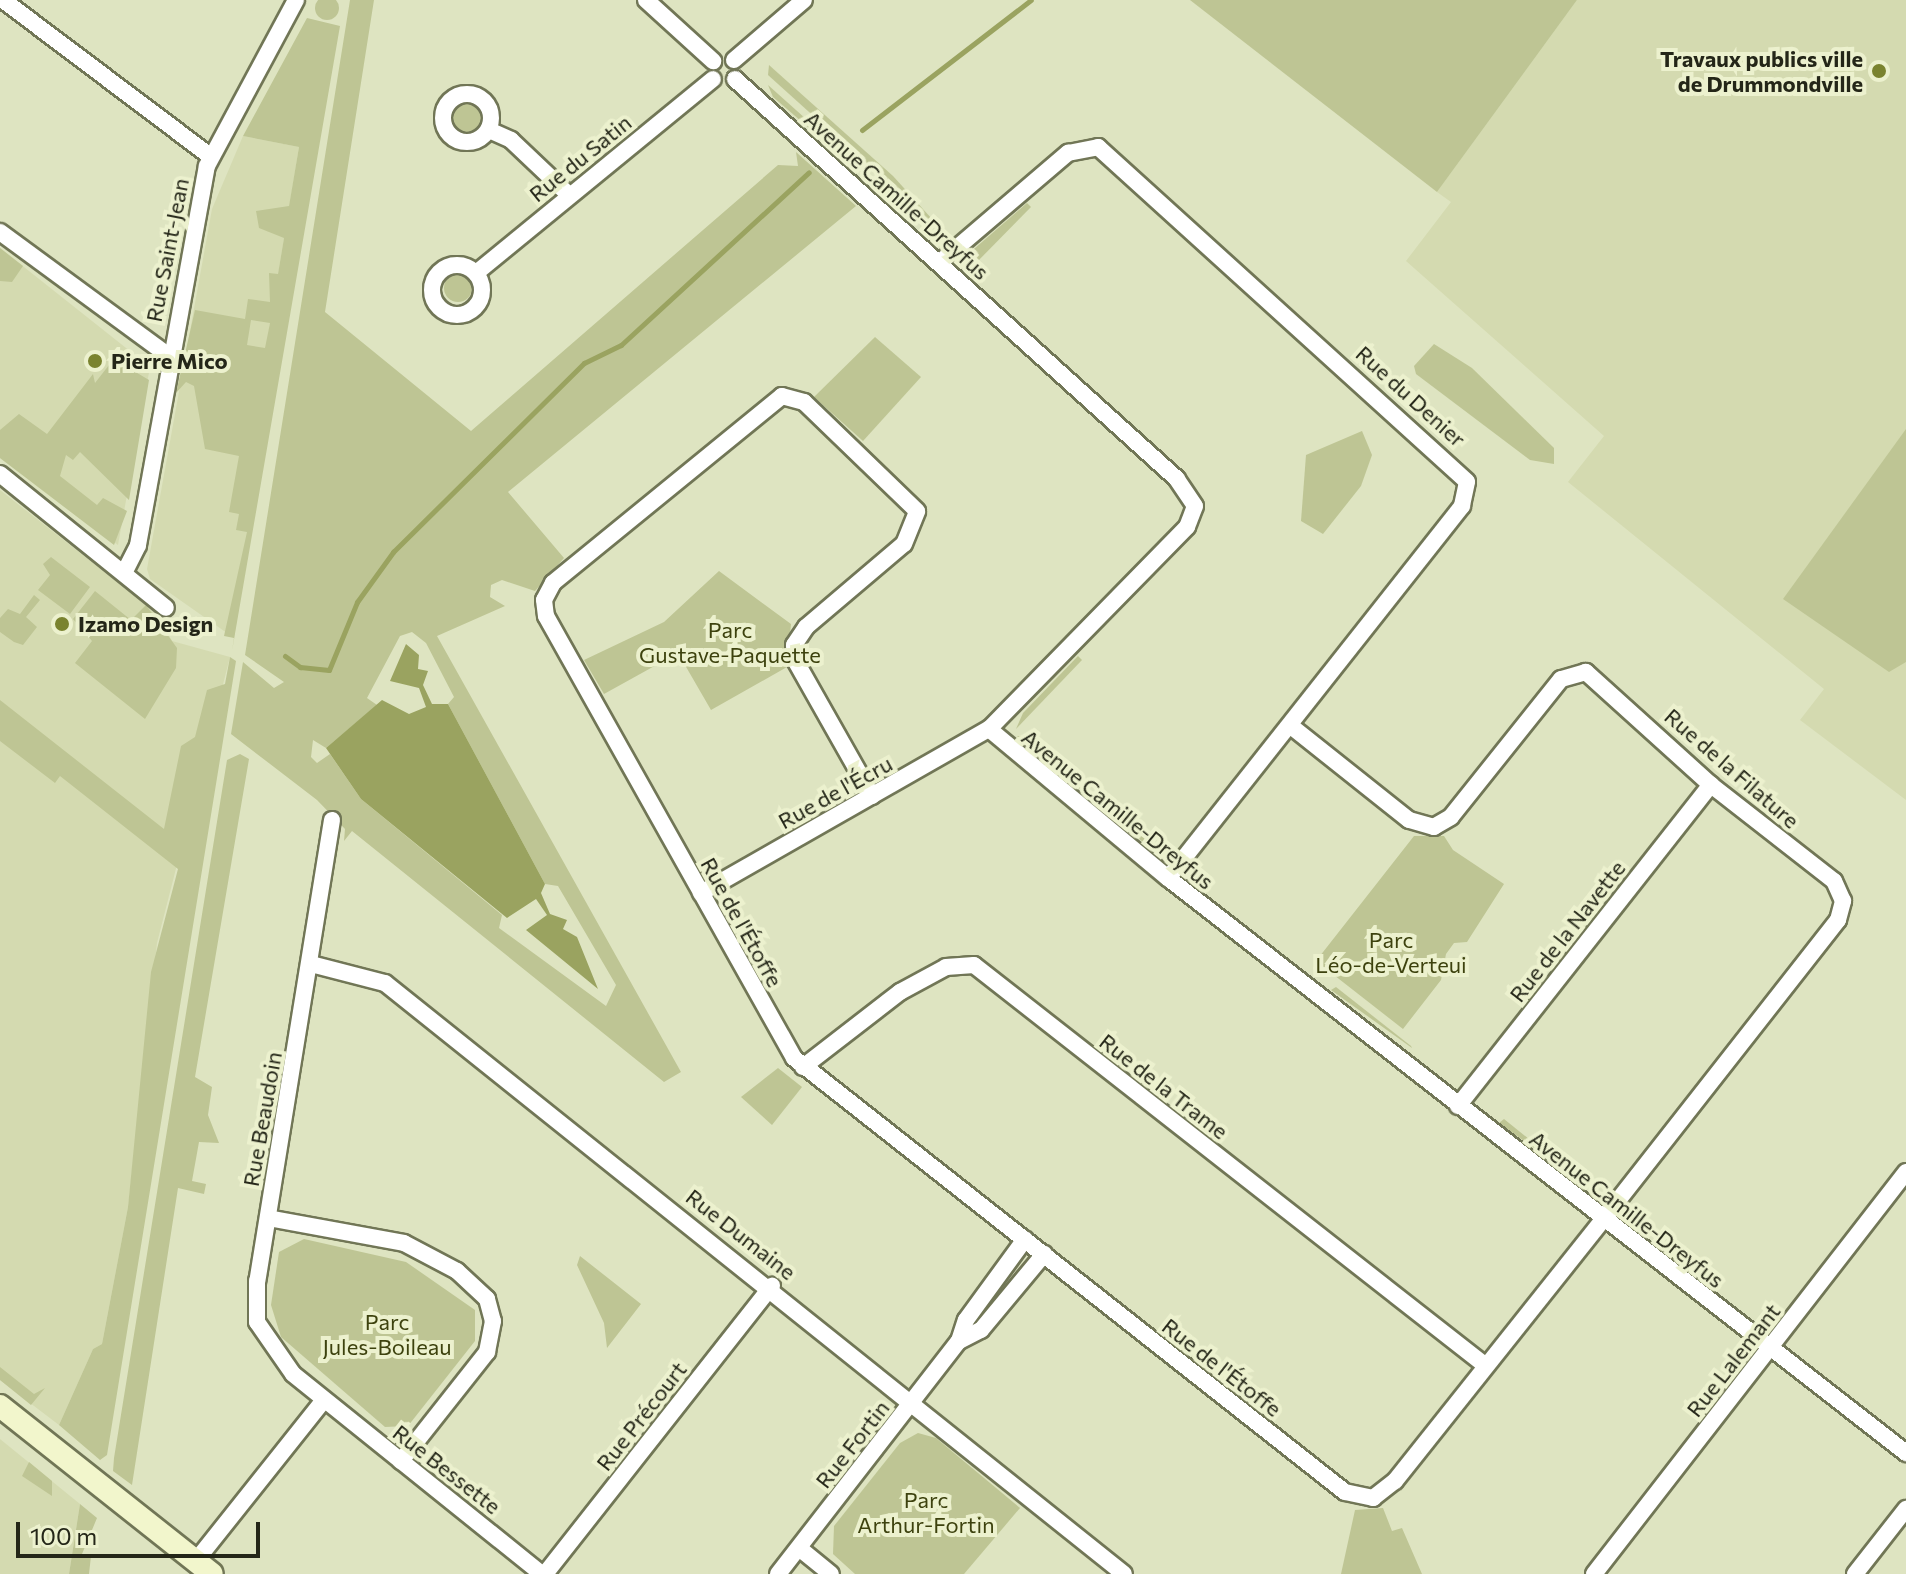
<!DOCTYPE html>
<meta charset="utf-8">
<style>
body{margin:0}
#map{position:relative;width:1906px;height:1574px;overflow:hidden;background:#dee4c1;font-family:Commissioner,sans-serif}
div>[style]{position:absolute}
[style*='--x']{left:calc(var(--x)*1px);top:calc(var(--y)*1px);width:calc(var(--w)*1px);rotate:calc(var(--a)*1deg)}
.built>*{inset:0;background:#d4dab0}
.green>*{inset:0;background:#bec594}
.round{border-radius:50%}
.water>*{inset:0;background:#9aa360}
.stream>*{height:5px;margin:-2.5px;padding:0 2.5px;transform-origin:2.5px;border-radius:2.5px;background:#9aa360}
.roads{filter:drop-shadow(2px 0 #717656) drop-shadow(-2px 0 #717656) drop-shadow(0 2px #717656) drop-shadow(0 -2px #717656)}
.street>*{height:16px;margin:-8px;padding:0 8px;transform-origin:8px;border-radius:8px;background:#fff}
.street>.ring{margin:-8px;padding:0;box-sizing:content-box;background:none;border:16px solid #fff;border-radius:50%}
.secondary>*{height:22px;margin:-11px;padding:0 11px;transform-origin:11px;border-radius:11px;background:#f2f6cc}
.dots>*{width:22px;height:22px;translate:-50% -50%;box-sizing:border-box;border:4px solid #ecf1ce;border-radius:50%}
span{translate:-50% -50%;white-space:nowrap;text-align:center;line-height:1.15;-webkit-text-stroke:8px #ecf1ce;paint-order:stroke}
.poi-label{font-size:22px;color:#242618;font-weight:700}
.right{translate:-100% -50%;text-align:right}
.left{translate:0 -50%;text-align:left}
.street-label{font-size:22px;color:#242618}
.park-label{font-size:22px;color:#3d420e}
.scale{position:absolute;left:16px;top:1522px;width:244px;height:36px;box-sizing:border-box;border:4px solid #242618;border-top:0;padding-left:10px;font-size:24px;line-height:28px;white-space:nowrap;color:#242618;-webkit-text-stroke:6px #ecf1ce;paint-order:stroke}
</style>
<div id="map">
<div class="built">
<div style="clip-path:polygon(1577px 0,1906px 0,1906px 800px,1800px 720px,1824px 689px,1568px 482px,1604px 436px,1406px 261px,1451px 202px,1437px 192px)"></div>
<div style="clip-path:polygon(243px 136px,299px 147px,266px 348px,262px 456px,234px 638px,150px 579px,147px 569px,212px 209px)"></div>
<div style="clip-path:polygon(0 248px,150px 367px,118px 545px,0 458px)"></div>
<div style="clip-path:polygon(0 490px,158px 614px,172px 641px,230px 657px,157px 943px,128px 1207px,102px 1344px,93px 1349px,59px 1425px,0 1380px)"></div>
<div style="clip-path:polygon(0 1439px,80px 1504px,69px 1574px,0 1574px)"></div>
</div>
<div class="green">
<div class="round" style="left:315px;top:-4px;width:24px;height:24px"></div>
<div style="clip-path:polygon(evenodd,350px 0,374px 0,325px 312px,471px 431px,778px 165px,798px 166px,796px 152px,856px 206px,508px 492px,564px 558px,535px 591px,502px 580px,491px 585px,490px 597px,505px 606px,437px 636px,681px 1072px,664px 1082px,352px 831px,344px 841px,345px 829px,317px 800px,231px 734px,243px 662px,274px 688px,284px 682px,245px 655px,350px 0,412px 632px,426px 643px,454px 697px,448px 704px,545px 884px,558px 886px,616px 985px,606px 1006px,499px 928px,502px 915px,361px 799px,330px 754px,317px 763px,311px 757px,313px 740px,326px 748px,377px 705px,367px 698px,400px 636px,412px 632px)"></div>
<div style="clip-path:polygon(1190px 0,1577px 0,1437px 192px)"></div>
<div style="clip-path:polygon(evenodd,307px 18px,340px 26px,232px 651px,234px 638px,224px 636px,247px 532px,236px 530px,239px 514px,229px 512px,239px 456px,205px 449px,194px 386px,186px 382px,176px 393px,195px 310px,245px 319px,248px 299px,270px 302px,269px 273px,278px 274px,284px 238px,259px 228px,256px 211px,289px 206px,299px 147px,243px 136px,307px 18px,251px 320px,270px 323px,265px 348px,247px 345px,251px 320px)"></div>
<div style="clip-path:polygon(769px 65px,893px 176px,951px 240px,768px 75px)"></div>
<div style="clip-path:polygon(768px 85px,882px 187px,943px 243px,773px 97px)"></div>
<div class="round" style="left:453px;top:103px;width:30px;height:30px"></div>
<div style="clip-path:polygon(1027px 203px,1031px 207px,976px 263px,967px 255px)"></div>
<div style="clip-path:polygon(0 248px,23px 266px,12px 282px,0 281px)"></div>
<div class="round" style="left:444px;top:274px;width:28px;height:28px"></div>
<div style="clip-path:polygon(875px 337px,921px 377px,863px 441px,814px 397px)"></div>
<div style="clip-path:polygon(1434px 344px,1472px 368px,1554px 448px,1554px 464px,1530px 460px,1416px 374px,1414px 366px)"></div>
<div style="clip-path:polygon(122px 364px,149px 380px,129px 500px,80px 452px,73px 460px,66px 455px,60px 476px,97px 505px,103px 498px,127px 511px,114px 545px,0 458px,0 430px,19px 414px,47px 434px,93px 374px,95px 383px,109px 365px,117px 371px)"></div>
<div style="clip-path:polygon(1906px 429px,1906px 662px,1889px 672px,1783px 599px)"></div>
<div style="clip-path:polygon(1362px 431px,1372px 455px,1361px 486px,1323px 534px,1301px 521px,1306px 455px)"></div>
<div style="clip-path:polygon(51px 557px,90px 587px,70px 614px,38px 590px,50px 575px,43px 564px)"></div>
<div style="clip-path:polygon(719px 571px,791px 624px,787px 667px,711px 710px,678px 653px,604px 694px,584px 660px,664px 622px)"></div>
<div style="clip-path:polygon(95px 591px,131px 620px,146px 605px,177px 648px,176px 668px,145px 719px,75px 663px,92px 641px,73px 619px)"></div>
<div style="clip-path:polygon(34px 595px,40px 600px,26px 617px,37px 627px,23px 645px,14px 642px,0 632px,0 618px,8px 609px,20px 614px)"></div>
<div style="clip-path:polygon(1078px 656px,1082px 660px,1016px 729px,1023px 713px)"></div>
<div style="clip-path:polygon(230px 657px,236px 661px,107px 1455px,100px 1460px,59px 1425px,93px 1349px,102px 1344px,128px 1207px,151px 972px,178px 869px,60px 776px,55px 783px,0 741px,0 700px,164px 829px,181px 746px,195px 737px,207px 690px,225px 684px)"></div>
<div style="clip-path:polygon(1017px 736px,1022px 736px,1170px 857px,1157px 854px)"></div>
<div style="clip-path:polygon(240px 754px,249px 759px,195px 1077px,212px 1087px,208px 1115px,219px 1143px,199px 1142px,192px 1181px,206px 1184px,204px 1194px,178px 1188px,132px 1485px,113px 1471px,114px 1458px,227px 760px)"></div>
<div style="clip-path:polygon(1414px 836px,1444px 836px,1453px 850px,1504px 884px,1467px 942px,1454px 943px,1446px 954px,1441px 980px,1403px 1029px,1316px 961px)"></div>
<div style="clip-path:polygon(1336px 987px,1411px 1046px,1412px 1048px,1331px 990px)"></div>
<div style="clip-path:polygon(778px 1068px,802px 1087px,772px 1125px,741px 1097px)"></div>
<div style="clip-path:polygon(1504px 1119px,1600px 1196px,1499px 1123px)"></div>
<div style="clip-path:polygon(304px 1239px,406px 1262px,475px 1310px,475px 1341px,408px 1426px,385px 1427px,281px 1337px,271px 1305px,279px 1252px)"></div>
<div style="clip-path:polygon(580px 1256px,641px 1304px,607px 1348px,604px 1323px,577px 1265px)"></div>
<div style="clip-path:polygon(0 1367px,34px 1394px,45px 1388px,31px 1405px,0 1380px)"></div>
<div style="clip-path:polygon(918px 1433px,936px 1438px,1020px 1508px,964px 1574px,855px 1574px,833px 1554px,834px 1526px,900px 1443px)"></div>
<div style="clip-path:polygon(29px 1462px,52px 1481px,52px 1496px,22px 1476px)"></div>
<div style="clip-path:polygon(80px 1504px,97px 1518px,82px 1554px,91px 1556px,89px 1574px,69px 1574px)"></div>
<div style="clip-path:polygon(1383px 1508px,1392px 1531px,1402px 1528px,1422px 1574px,1341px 1574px,1355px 1510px)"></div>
</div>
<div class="water">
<div style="clip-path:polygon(406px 644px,419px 655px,418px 669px,428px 671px,423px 685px,432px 704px,448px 704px,545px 884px,541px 893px,550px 914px,567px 920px,563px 929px,577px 937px,598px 989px,526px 930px,547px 915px,536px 899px,507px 918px,361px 799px,326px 748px,382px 700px,409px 714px,426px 707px,419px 688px,390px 681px)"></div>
</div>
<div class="stream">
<div style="--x:862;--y:130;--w:213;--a:-37.6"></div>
<div style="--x:285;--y:656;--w:19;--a:36"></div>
<div style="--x:300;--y:667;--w:29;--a:6"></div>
<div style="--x:329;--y:670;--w:74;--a:-67.6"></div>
<div style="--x:357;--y:602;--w:62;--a:-54.2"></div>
<div style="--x:393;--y:552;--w:269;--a:-44.7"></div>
<div style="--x:584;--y:363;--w:41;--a:-25.9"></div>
<div style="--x:621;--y:345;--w:255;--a:-42.6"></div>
</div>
<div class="roads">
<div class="street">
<div style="--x:3;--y:0;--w:259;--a:37"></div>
<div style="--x:646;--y:0;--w:91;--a:42.3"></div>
<div style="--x:734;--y:60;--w:92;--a:-40.6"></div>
<div class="ring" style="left:443px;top:94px;width:32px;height:32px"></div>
<div style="--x:489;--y:130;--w:24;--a:24"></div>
<div style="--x:511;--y:140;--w:80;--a:43.5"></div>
<div style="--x:0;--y:232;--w:210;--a:36.3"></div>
<div style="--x:939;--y:263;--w:170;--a:-40.5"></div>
<div style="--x:1068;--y:153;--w:31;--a:-11"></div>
<div style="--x:1098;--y:147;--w:498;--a:42.2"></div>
<div style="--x:1467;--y:482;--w:25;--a:102"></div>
<div style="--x:1462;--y:506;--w:474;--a:128.3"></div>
<div class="ring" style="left:432px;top:265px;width:34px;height:34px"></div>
<div style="--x:476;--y:273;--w:306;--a:-39.3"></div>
<div style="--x:0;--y:474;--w:213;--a:38.9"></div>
<div style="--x:124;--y:573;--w:31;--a:-63"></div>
<div style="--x:138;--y:545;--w:385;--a:-79.7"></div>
<div style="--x:207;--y:166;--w:188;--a:-61.8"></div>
<div style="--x:989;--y:729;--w:233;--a:39.8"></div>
<div style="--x:1168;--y:878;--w:936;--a:37.92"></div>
<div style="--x:872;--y:796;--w:156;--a:-119.5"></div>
<div style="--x:795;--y:660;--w:15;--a:-94"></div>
<div style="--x:794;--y:645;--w:22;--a:-56"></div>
<div style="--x:806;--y:627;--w:128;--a:-40.3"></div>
<div style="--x:904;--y:544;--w:35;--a:-68"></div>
<div style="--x:917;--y:511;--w:157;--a:-136"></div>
<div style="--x:804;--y:402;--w:23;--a:-165"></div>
<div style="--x:782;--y:396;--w:296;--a:140.8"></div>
<div style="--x:553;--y:583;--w:19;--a:118"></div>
<div style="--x:544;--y:600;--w:16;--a:83"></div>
<div style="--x:546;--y:616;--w:507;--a:60.7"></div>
<div style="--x:794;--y:1058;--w:701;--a:38.23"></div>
<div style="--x:1345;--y:1492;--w:29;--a:12"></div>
<div style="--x:1373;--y:1498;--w:28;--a:-38"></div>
<div style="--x:1395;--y:1481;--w:355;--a:-51.5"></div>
<div style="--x:1616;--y:1203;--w:360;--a:-51.9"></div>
<div style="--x:1838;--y:920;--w:20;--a:-75"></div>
<div style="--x:1843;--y:901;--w:22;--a:-114"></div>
<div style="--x:1834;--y:881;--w:156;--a:-142"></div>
<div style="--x:1711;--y:785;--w:169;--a:-137.9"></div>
<div style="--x:1586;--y:672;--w:26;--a:164"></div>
<div style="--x:1561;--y:679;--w:176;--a:128.6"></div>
<div style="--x:1451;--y:817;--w:20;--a:150"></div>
<div style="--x:1434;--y:827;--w:26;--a:-164"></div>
<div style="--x:1409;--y:820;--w:151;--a:-141.5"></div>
<div style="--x:332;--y:820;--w:467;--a:99.2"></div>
<div style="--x:257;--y:1281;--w:41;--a:90"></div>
<div style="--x:257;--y:1322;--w:63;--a:55.3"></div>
<div style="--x:293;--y:1374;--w:319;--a:38.8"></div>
<div style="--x:701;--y:893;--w:331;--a:-29.7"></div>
<div style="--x:989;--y:729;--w:283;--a:-45.6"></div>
<div style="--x:1187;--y:527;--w:22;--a:-69"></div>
<div style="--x:1195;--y:506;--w:32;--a:-124"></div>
<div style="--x:1177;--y:479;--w:596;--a:-137.86"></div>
<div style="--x:311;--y:964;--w:76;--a:14.4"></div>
<div style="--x:385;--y:983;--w:946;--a:38.65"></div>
<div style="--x:803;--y:1067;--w:123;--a:-37.7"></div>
<div style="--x:900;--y:992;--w:52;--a:-28.5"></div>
<div style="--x:946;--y:967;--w:28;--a:-4"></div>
<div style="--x:974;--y:965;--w:650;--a:38.07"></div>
<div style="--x:1458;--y:1106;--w:409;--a:-51.8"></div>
<div style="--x:268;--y:1218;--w:138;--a:10.4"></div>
<div style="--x:404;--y:1243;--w:60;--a:27.8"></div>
<div style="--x:457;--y:1271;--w:41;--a:43"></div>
<div style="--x:487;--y:1299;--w:23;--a:75"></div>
<div style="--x:493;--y:1321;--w:32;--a:101"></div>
<div style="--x:487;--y:1352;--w:139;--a:128.3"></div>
<div style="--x:959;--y:1341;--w:25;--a:-27"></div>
<div style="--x:981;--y:1330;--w:99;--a:-50.3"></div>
<div style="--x:799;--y:1548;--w:41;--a:39.1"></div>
<div style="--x:195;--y:1562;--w:207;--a:-51.5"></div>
<div style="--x:545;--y:1574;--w:367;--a:-51.8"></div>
<div style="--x:778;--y:1574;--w:295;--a:-52.2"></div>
<div style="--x:959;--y:1341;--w:22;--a:-72"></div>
<div style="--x:966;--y:1320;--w:100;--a:-53.9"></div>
<div style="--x:1594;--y:1574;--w:509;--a:-52.18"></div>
<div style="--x:1855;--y:1574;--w:83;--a:-51.9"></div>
</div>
<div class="secondary">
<div style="--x:0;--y:1406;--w:270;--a:38.4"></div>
</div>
</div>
<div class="dots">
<div style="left:1879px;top:71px;background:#7a832f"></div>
<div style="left:95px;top:361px;background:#7a832f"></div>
<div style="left:62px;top:624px;background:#7a832f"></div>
</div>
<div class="poi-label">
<span class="right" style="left:1863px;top:71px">Travaux publics ville<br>de Drummondville</span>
<span class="left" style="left:111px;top:361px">Pierre Mico</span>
<span class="left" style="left:78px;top:624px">Izamo Design</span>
</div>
<div class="street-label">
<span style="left:580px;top:158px;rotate:-39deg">Rue du Satin</span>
<span style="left:897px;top:195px;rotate:42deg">Avenue Camille-Dreyfus</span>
<span style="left:167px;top:250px;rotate:-79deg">Rue Saint-Jean</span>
<span style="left:1411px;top:396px;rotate:42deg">Rue du Denier</span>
<span style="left:1732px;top:768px;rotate:41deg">Rue de la Filature</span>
<span style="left:835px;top:792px;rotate:-29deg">Rue de l'Écru</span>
<span style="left:1118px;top:809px;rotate:39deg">Avenue Camille-Dreyfus</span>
<span style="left:742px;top:922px;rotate:61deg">Rue de l'Étoffe</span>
<span style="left:1567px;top:931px;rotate:-52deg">Rue de la Navette</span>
<span style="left:1164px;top:1086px;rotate:38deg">Rue de la Trame</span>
<span style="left:262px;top:1119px;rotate:-80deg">Rue Beaudoin</span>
<span style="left:1627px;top:1209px;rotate:38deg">Avenue Camille-Dreyfus</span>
<span style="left:741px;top:1234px;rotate:38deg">Rue Dumaine</span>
<span style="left:1733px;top:1360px;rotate:-52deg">Rue Lalemant</span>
<span style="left:1222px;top:1367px;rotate:38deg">Rue de l'Étoffe</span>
<span style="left:641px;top:1416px;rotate:-52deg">Rue Précourt</span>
<span style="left:852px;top:1444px;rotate:-52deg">Rue Fortin</span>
<span style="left:447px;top:1469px;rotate:38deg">Rue Bessette</span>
</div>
<div class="park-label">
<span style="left:730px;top:642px">Parc<br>Gustave-Paquette</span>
<span style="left:1391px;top:952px">Parc<br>Léo-de-Verteui</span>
<span style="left:387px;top:1334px">Parc<br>Jules-Boileau</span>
<span style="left:926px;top:1512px">Parc<br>Arthur-Fortin</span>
</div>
<div class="scale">100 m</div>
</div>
